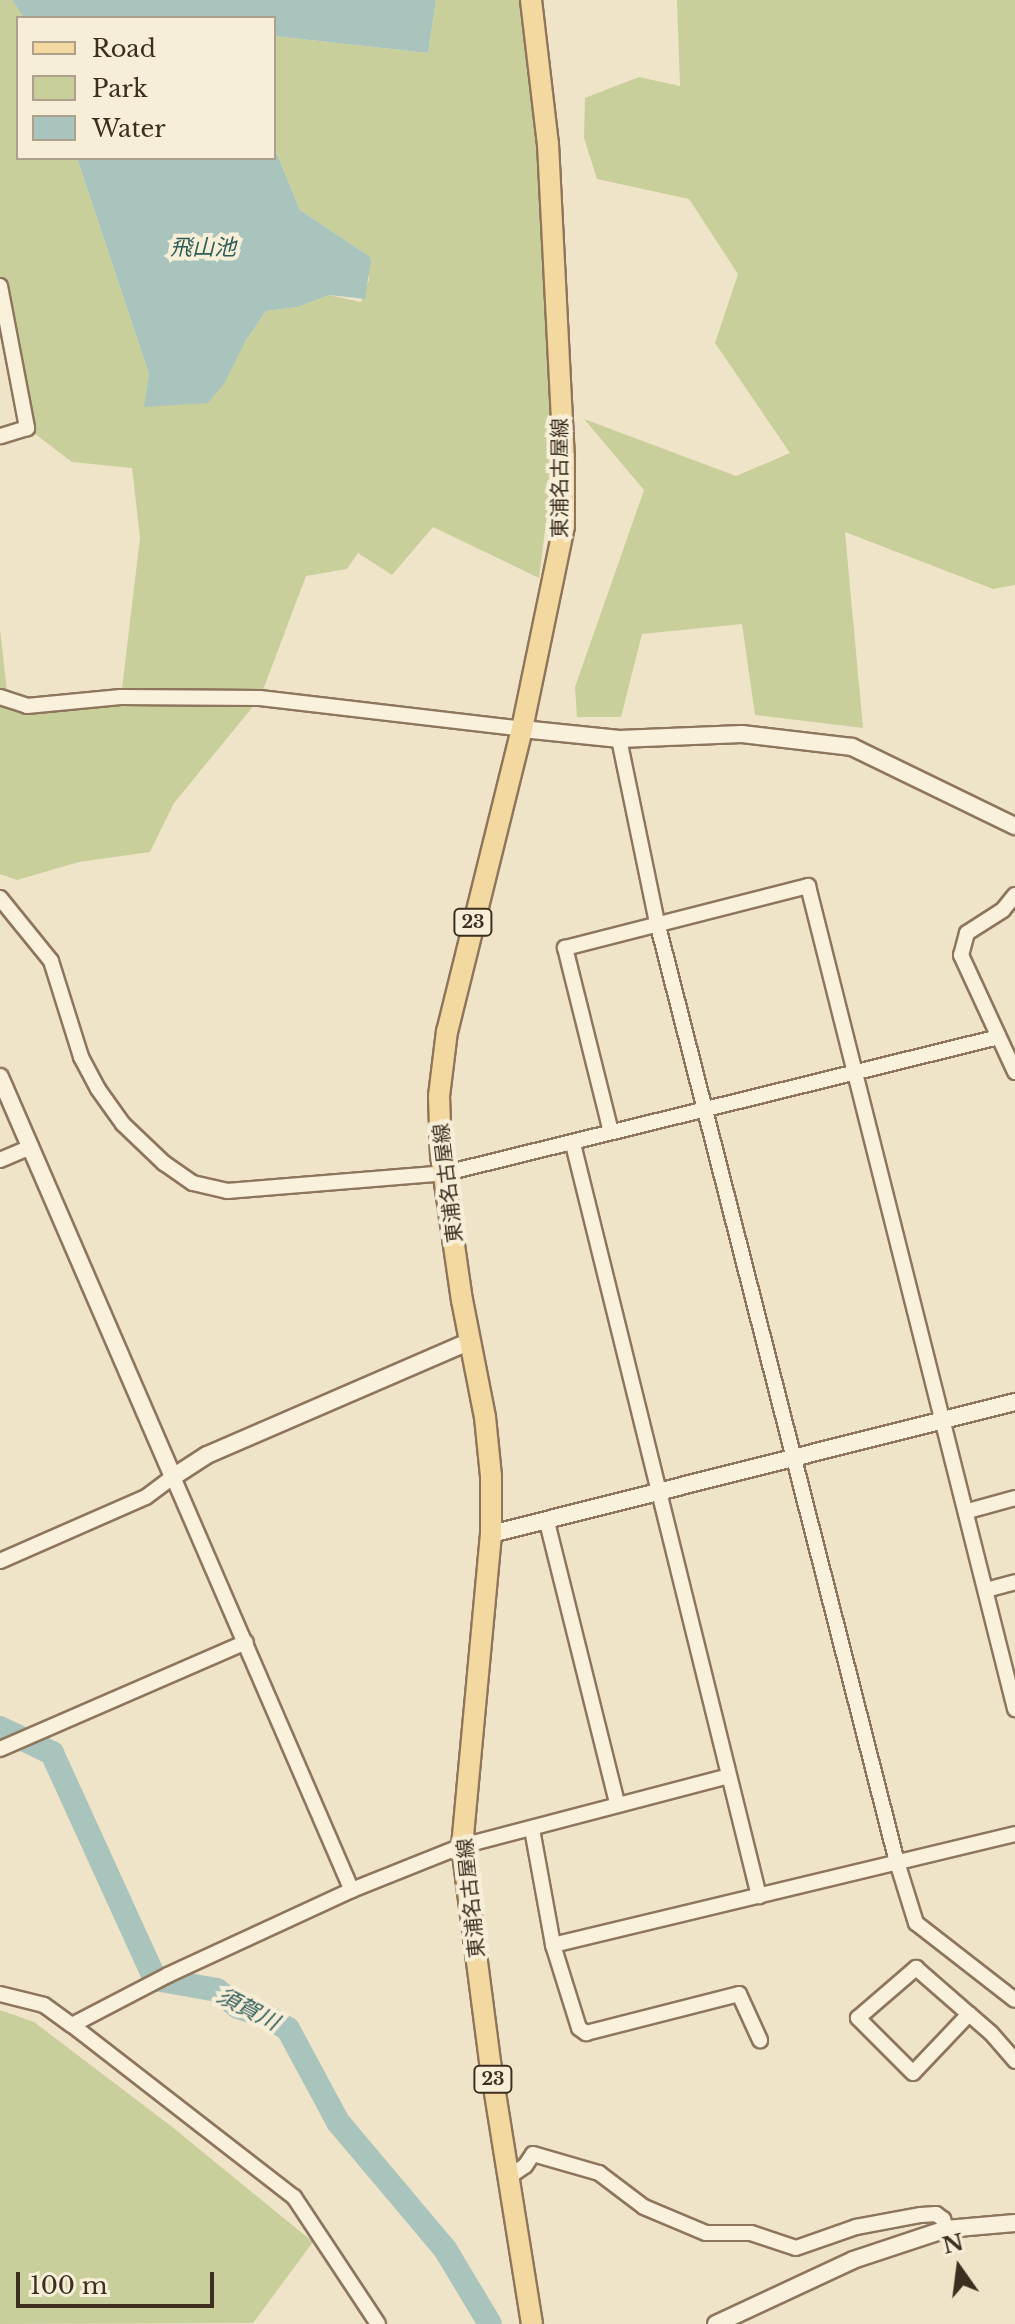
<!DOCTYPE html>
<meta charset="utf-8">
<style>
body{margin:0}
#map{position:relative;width:1015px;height:2324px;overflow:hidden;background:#f0e4c8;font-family:"Libre Baskerville","Noto Sans JP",serif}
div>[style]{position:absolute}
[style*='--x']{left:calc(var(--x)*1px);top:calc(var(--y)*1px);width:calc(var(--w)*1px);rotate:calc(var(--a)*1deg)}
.green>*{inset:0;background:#c9cf9b}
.water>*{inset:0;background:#a9c4bc}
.river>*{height:24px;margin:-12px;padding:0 12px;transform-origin:12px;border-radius:12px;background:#a9c4bc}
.roads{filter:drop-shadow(2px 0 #8d765c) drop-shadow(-2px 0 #8d765c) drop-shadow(0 2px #8d765c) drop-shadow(0 -2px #8d765c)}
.minor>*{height:14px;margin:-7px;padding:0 7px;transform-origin:7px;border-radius:7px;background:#faf1dc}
.tertiary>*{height:16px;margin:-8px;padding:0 8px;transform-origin:8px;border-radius:8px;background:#faf1dc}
.primary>*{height:20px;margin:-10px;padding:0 10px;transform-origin:10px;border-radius:10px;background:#f3d9a0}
span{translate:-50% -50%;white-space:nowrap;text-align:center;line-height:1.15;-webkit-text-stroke:8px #f7eed8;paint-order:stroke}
.shield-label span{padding:2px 6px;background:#f7eed8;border:2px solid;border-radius:6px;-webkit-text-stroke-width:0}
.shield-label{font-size:18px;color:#3d2e20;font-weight:700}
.street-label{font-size:20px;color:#3d2e20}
.water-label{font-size:22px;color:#2f5d5a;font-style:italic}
.legend{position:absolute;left:16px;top:16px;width:260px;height:144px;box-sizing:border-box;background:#f7eed8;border:2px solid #ada18e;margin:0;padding:10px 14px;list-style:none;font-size:24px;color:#3d2e20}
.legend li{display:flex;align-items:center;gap:16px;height:40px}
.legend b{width:40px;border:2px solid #ada18e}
.north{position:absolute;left:919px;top:2228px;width:80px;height:80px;-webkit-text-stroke:6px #f7eed8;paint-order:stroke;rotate:346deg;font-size:22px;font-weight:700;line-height:32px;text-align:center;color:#3d2e20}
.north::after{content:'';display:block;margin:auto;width:28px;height:36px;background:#3d2e20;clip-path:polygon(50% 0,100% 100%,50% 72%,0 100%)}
.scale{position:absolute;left:16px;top:2272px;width:198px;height:36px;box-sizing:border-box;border:4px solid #3d2e20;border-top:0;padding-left:10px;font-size:24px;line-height:28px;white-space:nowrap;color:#3d2e20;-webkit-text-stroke:6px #f7eed8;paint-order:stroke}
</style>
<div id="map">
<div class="green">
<div style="clip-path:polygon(0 0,12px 0,24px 18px,18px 18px,18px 158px,77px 158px,149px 374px,145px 406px,245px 342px,266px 311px,298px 307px,329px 295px,361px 302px,369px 280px,369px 256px,300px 210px,274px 147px,274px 36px,428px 53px,436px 0,531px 0,560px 412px,539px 578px,433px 527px,392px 575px,358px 553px,347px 569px,306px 576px,260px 698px,174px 803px,150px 852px,79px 862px,17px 880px,0 874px,0 629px,8px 700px,121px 697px,140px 538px,132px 468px,72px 462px,27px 428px,0 287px)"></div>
<div style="clip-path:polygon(677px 0,1015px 0,1015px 585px,993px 589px,845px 532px,863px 728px,755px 715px,742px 624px,642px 634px,621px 717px,577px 717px,575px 687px,644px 490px,584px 419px,736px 476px,790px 453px,715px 343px,738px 274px,689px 199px,597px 179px,584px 138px,585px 98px,639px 77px,680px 86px)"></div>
<div style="clip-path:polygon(0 2010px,34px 2022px,171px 2126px,313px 2242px,253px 2323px,0 2324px)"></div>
</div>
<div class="water">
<div style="clip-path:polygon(12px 0,436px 0,428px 53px,274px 36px,274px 18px,24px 18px)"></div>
<div style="clip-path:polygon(274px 147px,300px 210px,369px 256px,371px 261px,365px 299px,329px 295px,298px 307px,266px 311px,245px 342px,224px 384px,208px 403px,144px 407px,149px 374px,77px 158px,274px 158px)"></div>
</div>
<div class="river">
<div style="--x:0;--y:1728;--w:58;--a:25.7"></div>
<div style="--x:52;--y:1753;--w:248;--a:65.5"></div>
<div style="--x:155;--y:1979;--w:63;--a:10.1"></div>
<div style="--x:217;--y:1990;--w:27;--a:39"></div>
<div style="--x:238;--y:2007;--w:32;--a:18"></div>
<div style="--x:268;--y:2017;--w:23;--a:31"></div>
<div style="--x:288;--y:2029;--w:106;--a:61.7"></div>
<div style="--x:338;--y:2122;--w:166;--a:49.9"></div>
<div style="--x:445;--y:2249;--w:87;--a:59"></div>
</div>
<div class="roads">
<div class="minor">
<div style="--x:0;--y:286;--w:145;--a:79.2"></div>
<div style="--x:27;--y:428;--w:28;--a:163"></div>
<div style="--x:0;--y:697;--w:28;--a:18"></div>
<div style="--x:27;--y:706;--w:94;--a:-5.5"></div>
<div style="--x:121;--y:697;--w:139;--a:0.4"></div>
<div style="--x:260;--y:698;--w:264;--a:6.7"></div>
<div style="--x:619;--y:739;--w:187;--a:78.3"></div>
<div style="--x:657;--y:922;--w:970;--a:75.68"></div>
<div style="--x:897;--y:1862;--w:64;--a:72.7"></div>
<div style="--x:916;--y:1923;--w:125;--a:37.9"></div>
<div style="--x:1015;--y:895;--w:19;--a:129"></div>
<div style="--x:1003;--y:910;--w:43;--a:147.4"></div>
<div style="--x:967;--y:933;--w:23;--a:105"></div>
<div style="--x:961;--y:955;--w:129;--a:65.2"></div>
<div style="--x:0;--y:898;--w:81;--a:51"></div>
<div style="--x:51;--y:961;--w:101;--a:72.6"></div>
<div style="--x:81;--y:1057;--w:36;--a:62"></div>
<div style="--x:98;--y:1089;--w:43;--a:54.5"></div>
<div style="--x:123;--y:1124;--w:57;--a:43.6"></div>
<div style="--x:164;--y:1163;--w:35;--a:35"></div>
<div style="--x:193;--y:1183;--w:36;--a:13"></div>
<div style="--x:228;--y:1191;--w:219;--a:-4.7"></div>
<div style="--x:446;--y:1173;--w:569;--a:-13.82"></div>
<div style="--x:611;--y:1132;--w:190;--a:-104"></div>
<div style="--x:565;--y:948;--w:251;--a:-14.3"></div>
<div style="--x:808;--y:886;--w:849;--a:75.88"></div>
<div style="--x:573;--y:1144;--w:775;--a:76.11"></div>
<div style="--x:0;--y:1160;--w:34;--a:-23"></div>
<div style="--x:968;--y:1511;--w:49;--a:-15.5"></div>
<div style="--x:547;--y:1522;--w:290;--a:76"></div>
<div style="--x:0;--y:1561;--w:159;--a:-23.7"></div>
<div style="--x:146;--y:1497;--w:34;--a:-37"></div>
<div style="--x:173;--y:1477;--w:450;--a:66.6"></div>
<div style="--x:986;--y:1590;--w:30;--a:-15"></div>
<div style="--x:0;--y:1749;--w:268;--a:-23.5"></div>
<div style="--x:532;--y:1829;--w:118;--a:79.7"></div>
<div style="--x:553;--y:1945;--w:87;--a:72.6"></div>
<div style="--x:579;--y:2028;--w:9;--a:36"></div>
<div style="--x:586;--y:2033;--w:158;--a:-14.3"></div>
<div style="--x:739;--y:1994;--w:51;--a:65.5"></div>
<div style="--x:553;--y:1945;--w:475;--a:-13.5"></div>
<div style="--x:0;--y:1994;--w:45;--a:14"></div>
<div style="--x:44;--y:2005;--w:34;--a:36"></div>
<div style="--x:72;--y:2025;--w:281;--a:37.8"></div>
<div style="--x:294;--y:2197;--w:152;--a:56.5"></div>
<div style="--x:969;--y:2014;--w:81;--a:133.5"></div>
<div style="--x:913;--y:2073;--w:78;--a:-135"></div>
<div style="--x:858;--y:2018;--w:77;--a:-40.8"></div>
<div style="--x:916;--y:1968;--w:70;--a:41"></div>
<div style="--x:969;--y:2014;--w:29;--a:41"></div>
<div style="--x:991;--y:2033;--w:37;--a:49"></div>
<div style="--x:72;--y:2025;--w:108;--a:-27.5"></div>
<div style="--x:168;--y:1975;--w:203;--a:-24.8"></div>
<div style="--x:352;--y:1890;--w:118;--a:-21.8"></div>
<div style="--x:462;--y:1846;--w:275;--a:-14.7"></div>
<div style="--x:509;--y:2177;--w:19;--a:-35"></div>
<div style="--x:525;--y:2166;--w:14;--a:-56"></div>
<div style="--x:533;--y:2154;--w:69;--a:16.1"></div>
<div style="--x:599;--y:2173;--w:56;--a:37.1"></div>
<div style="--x:644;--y:2207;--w:67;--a:22.8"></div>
<div style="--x:706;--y:2233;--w:45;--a:0"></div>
<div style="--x:751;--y:2233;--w:47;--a:18.4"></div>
<div style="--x:796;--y:2248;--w:64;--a:-19.3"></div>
<div style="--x:856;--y:2227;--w:66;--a:-10.5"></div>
<div style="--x:921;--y:2215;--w:15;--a:-4"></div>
<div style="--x:936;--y:2214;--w:9;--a:36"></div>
<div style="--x:943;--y:2219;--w:10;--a:73"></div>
</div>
<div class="tertiary">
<div style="--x:522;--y:729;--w:98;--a:5.9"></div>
<div style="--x:619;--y:739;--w:123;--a:-2.3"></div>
<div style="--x:742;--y:734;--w:111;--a:6.7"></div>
<div style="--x:852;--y:747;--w:181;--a:25.9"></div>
<div style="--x:0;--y:1077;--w:436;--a:66.6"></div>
<div style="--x:173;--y:1477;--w:40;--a:-32.9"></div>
<div style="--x:207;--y:1455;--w:288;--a:-23.4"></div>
<div style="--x:491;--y:1534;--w:540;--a:-14.14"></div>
<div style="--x:716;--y:2324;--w:151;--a:-25"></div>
<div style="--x:853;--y:2260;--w:98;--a:-18.4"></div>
<div style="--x:946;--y:2229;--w:69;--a:-5"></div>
</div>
<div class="primary">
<div style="--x:531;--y:0;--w:145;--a:83.3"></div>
<div style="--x:548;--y:144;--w:318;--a:87.1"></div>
<div style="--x:564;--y:462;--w:64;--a:90"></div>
<div style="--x:564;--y:526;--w:207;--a:101.7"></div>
<div style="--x:522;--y:729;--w:311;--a:103.9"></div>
<div style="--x:447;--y:1031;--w:65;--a:97"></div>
<div style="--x:439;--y:1096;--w:59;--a:88.1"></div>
<div style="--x:441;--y:1155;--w:147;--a:81.8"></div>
<div style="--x:462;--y:1300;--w:119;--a:78.9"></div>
<div style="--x:485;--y:1417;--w:59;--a:84.2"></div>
<div style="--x:491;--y:1476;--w:58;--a:90"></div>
<div style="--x:491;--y:1534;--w:313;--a:95.3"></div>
<div style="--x:462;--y:1846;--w:224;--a:82.6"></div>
<div style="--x:491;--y:2068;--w:259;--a:80.9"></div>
</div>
</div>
<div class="shield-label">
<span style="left:473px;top:922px">23</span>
<span style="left:493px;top:2079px">23</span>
</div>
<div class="street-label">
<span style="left:560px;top:478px;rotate:-90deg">東浦名古屋線</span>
<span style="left:448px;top:1183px;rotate:-97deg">東浦名古屋線</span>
<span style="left:471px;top:1898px;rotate:-96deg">東浦名古屋線</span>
</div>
<div class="water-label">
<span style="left:203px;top:248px">飛山池</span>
<span style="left:248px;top:2009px;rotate:27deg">須賀川</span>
</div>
<ul class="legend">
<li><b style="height:10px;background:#f3d9a0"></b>Road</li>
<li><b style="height:22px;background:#c9cf9b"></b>Park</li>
<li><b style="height:22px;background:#a9c4bc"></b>Water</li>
</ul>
<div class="north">N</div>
<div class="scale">100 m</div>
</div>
